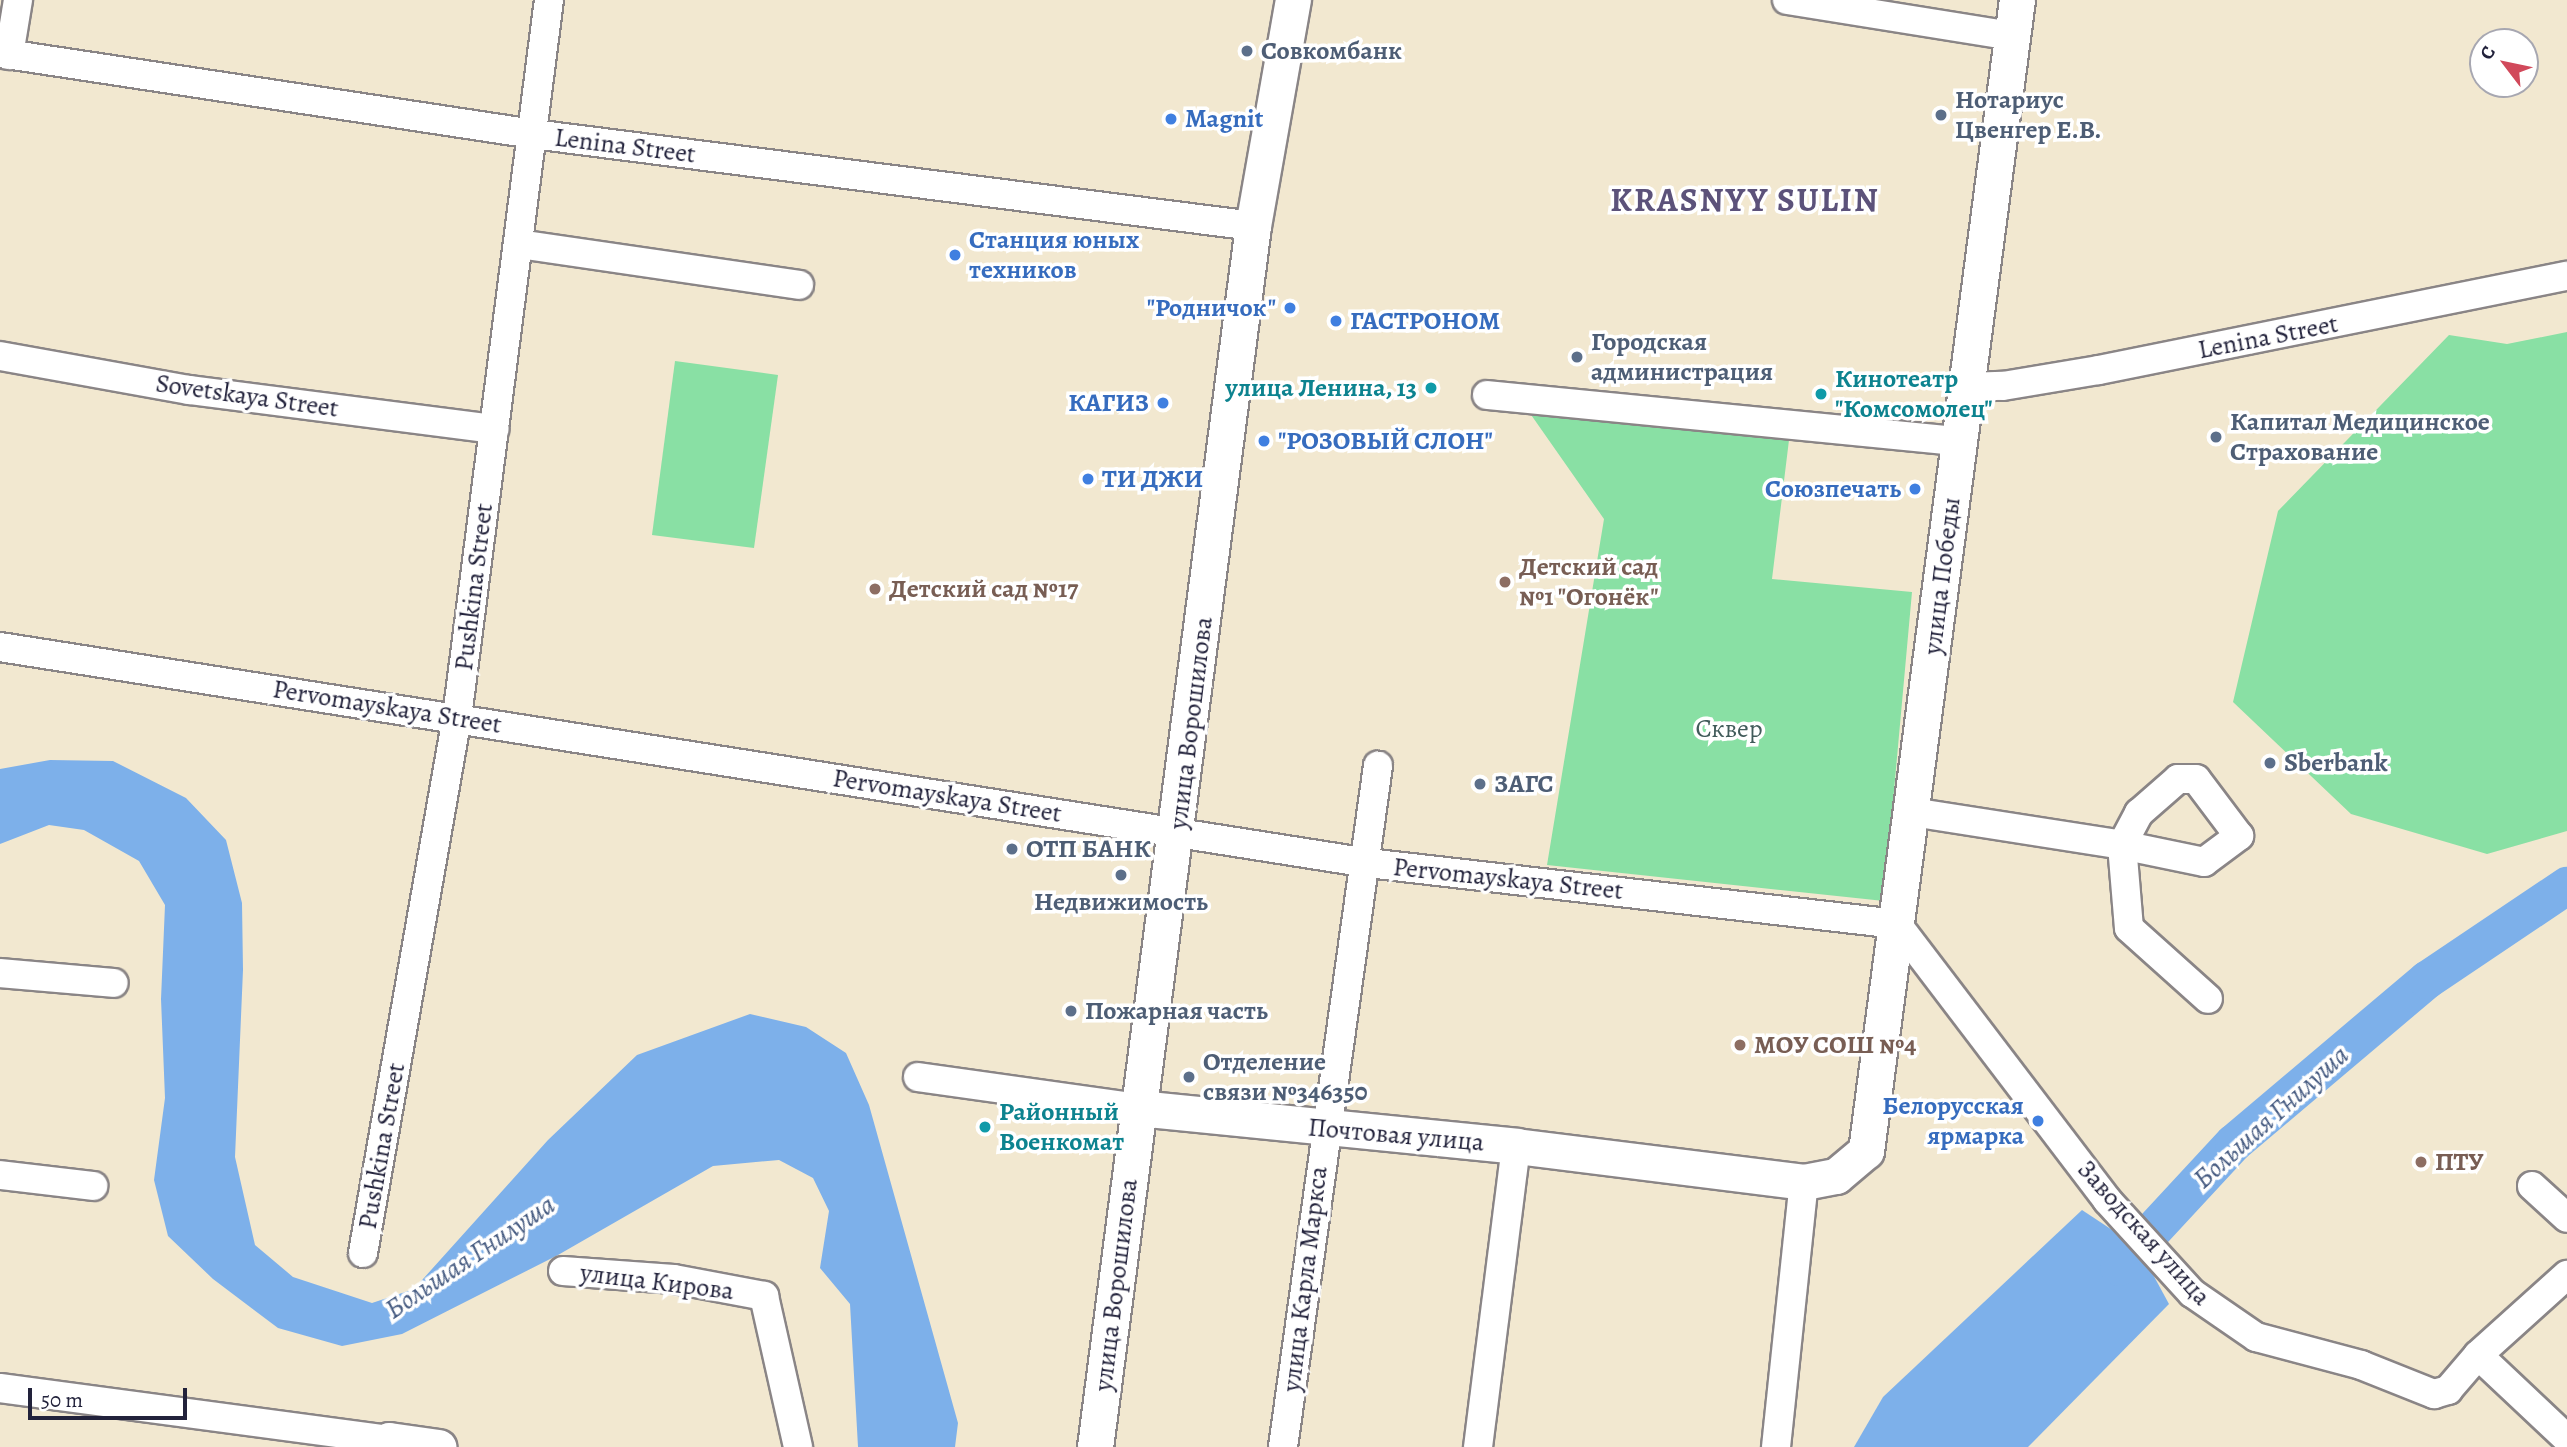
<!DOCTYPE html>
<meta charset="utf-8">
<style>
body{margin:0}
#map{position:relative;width:2567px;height:1447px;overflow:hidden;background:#f2e8d0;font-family:Alegreya,serif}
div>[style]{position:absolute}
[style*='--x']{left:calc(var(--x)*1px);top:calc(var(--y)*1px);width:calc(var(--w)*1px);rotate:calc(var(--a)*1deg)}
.green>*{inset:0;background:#89e0a4}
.water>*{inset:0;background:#7db0ea}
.river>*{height:38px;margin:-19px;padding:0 19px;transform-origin:19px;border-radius:19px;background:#7db0ea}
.roads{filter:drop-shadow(2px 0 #8a8586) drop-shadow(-2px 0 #8a8586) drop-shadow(0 2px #8a8586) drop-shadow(0 -2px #8a8586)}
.minor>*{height:28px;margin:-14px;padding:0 14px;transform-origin:14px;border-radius:14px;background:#fff}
.major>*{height:35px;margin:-17.5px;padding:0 17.5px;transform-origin:17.5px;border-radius:17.5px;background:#fff}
.dots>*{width:19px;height:19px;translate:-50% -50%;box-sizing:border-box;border:4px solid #fff;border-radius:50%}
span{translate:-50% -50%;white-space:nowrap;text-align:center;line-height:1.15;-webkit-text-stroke:7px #fff;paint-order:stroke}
.service-label{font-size:26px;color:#4e5e75;font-weight:700}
.left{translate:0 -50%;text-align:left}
.shop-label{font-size:26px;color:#366cbe;font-weight:700}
.right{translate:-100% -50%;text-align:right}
.street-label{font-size:26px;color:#22223b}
.culture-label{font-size:26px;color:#0d838f;font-weight:700}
.education-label{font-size:26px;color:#785e54;font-weight:700}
.park-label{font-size:26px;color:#415b5a}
.water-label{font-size:28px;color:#465b81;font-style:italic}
.district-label{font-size:33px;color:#5c527a;font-weight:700;letter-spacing:2px}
.north{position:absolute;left:2469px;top:28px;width:70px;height:70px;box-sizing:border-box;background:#fff;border:2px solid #a7a7b1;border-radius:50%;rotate:302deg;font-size:19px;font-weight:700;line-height:28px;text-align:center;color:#22223b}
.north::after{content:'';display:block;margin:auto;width:24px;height:32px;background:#d1495b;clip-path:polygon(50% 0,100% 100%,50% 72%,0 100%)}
.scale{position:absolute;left:28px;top:1388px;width:159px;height:32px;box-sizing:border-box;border:4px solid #22223b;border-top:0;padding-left:9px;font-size:21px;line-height:24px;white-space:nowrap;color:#22223b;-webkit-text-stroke:5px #fff;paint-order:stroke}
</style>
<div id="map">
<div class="green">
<div style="clip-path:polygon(2567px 332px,2567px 831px,2487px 854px,2351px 814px,2233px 702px,2278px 511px,2449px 335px,2507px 344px)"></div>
<div style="clip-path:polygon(675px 361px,778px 375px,754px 548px,652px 535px)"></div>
<div style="clip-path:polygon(1522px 402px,1789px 440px,1772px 579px,1912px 592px,1884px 901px,1547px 865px,1604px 519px)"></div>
</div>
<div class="water">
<div style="clip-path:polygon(50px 760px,113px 761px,186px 798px,226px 840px,242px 903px,243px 970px,235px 1157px,255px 1245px,293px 1277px,372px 1303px,414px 1289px,548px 1140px,637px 1055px,750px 1014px,806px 1027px,846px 1053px,869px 1105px,958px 1423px,955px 1447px,858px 1447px,850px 1304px,820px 1268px,829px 1211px,813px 1178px,779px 1160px,713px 1166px,558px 1255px,402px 1334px,342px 1346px,278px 1328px,213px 1279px,168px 1236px,154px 1180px,165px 1098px,161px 999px,165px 905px,139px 861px,84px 830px,49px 825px,0 844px,0 769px)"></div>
<div style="clip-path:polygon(2082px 1210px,2138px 1247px,2169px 1304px,2028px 1447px,1854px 1447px,1883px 1397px)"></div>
</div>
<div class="river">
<div style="--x:2119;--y:1267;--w:169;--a:-47.2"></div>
<div style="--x:2234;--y:1143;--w:253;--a:-40.2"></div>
<div style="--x:2427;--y:980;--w:169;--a:-33.9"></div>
</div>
<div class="roads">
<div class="minor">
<div style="--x:1787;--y:0;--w:228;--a:9.1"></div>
<div style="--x:0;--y:53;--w:539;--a:8.64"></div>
<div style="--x:533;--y:134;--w:726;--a:7.28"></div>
<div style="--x:9;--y:55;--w:56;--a:-80.7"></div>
<div style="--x:519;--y:244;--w:283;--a:8.3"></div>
<div style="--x:0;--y:356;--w:192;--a:10.2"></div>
<div style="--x:189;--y:390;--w:308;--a:7.3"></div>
<div style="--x:1966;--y:387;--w:37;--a:-2"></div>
<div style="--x:2003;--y:386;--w:97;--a:-9.5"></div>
<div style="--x:2099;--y:370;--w:477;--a:-11.4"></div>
<div style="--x:1487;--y:395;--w:475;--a:5.6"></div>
<div style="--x:0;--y:647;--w:1385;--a:8.97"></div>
<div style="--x:1368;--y:863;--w:533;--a:6.58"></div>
<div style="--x:1897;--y:924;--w:347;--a:52.7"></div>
<div style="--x:2107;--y:1200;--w:126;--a:47.6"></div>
<div style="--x:2192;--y:1293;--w:78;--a:34.5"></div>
<div style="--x:2256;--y:1337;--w:109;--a:14.9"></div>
<div style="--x:2361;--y:1365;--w:79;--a:21.7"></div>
<div style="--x:2434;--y:1394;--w:15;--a:-16"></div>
<div style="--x:2448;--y:1390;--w:46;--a:-49.4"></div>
<div style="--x:2478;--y:1355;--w:120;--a:-42"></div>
<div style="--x:1912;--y:812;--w:213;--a:8.9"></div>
<div style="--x:2122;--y:845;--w:84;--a:11.7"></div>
<div style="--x:2204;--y:862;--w:44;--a:-36.6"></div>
<div style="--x:2239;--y:836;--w:71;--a:-127"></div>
<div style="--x:2196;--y:779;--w:18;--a:180"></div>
<div style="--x:2178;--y:779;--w:52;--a:138.9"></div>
<div style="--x:2139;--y:813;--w:36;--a:118"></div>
<div style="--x:2122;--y:845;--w:83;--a:85.2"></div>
<div style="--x:2129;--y:928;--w:106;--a:41.9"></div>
<div style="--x:0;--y:973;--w:114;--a:5"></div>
<div style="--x:918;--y:1077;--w:222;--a:8"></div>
<div style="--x:0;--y:1175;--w:94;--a:6.7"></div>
<div style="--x:2532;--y:1186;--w:47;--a:42.4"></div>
<div style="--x:363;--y:1253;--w:544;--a:-80.05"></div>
<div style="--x:457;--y:717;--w:723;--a:-82.69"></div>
<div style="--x:563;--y:1271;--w:111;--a:4.1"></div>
<div style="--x:674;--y:1279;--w:92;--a:10.7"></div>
<div style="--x:764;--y:1296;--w:155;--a:77.3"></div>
<div style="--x:2478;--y:1355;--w:122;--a:43.3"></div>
<div style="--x:0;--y:1388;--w:392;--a:7.6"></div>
<div style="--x:1283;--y:1447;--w:688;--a:-82.06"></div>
<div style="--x:1478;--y:1447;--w:303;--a:-82.8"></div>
<div style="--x:1776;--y:1447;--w:266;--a:-84"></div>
</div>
<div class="major">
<div style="--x:1138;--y:1108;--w:380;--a:5.7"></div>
<div style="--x:1516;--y:1146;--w:290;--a:7.1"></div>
<div style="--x:1804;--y:1182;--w:33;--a:-11"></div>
<div style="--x:1836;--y:1176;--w:39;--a:-40"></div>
<div style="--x:1866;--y:1151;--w:1161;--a:-82.53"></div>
<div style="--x:383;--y:1447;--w:9;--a:-49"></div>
<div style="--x:389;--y:1440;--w:50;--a:8"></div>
<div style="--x:1095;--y:1447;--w:1231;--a:-82.63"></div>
<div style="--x:1253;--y:226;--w:230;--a:-80"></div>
</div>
</div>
<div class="dots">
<div style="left:1247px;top:51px;background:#5c6f8a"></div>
<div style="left:1941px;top:115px;background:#5c6f8a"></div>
<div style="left:1171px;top:119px;background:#3f7fe0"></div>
<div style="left:955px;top:255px;background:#3f7fe0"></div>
<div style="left:1290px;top:308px;background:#3f7fe0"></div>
<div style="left:1336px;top:321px;background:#3f7fe0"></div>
<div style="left:1577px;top:357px;background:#5c6f8a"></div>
<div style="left:1431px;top:388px;background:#0f9aa8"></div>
<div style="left:1821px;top:394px;background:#0f9aa8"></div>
<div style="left:1163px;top:403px;background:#3f7fe0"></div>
<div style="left:2216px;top:437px;background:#5c6f8a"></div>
<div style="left:1264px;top:441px;background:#3f7fe0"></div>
<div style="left:1088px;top:479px;background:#3f7fe0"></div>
<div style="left:1915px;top:489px;background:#3f7fe0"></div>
<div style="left:1505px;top:582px;background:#8d6e63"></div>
<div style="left:875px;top:589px;background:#8d6e63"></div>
<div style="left:2270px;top:763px;background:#5c6f8a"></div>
<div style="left:1480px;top:784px;background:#5c6f8a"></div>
<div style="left:1012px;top:849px;background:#5c6f8a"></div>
<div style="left:1121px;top:875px;background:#5c6f8a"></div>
<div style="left:1071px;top:1011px;background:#5c6f8a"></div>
<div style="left:1740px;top:1045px;background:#8d6e63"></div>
<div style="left:1189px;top:1077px;background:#5c6f8a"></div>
<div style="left:2038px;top:1121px;background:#3f7fe0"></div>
<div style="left:985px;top:1127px;background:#0f9aa8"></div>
<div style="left:2421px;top:1162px;background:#8d6e63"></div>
</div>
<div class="service-label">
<span class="left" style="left:1261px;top:51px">Совкомбанк</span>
<span class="left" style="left:1955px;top:115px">Нотариус<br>Цвенгер Е.В.</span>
<span class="left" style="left:1591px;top:357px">Городская<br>администрация</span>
<span class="left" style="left:2230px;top:437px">Капитал Медицинское<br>Страхование</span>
<span class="left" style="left:2284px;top:763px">Sberbank</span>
<span class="left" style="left:1494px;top:784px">ЗАГС</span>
<span class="left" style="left:1026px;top:849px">ОТП БАНК</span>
<span style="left:1121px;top:902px">Недвижимость</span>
<span class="left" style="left:1085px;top:1011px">Пожарная часть</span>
<span class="left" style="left:1203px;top:1077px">Отделение<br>связи №346350</span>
</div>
<div class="shop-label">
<span class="left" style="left:1185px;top:119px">Magnit</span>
<span class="left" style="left:969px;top:255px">Станция юных<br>техников</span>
<span class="right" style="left:1276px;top:308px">"Родничок"</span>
<span class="left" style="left:1350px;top:321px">ГАСТРОНОМ</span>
<span class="right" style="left:1149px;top:403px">КАГИЗ</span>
<span class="left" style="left:1278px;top:441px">"РОЗОВЫЙ СЛОН"</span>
<span class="left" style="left:1102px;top:479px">ТИ ДЖИ</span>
<span class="right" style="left:1901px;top:489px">Союзпечать</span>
<span class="right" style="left:2024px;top:1121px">Белорусская<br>ярмарка</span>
</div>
<div class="street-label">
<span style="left:625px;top:146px;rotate:7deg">Lenina Street</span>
<span style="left:2268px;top:337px;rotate:-11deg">Lenina Street</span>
<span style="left:247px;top:396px;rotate:8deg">Sovetskaya Street</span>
<span style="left:1942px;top:576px;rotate:-83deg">улица Победы</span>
<span style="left:474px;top:587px;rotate:-83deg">Pushkina Street</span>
<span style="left:387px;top:707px;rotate:9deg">Pervomayskaya Street</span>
<span style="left:1191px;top:723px;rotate:-83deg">улица Ворошилова</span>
<span style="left:947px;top:796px;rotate:9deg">Pervomayskaya Street</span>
<span style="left:1508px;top:879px;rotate:6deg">Pervomayskaya Street</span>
<span style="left:1396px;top:1135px;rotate:5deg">Почтовая улица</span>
<span style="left:382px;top:1146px;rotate:-80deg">Pushkina Street</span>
<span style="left:2144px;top:1233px;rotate:48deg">Заводская улица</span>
<span style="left:1305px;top:1279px;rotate:-83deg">улица Карла Маркса</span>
<span style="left:657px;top:1282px;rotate:7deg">улица Кирова</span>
<span style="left:1116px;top:1285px;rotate:-83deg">улица Ворошилова</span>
</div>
<div class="culture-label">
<span class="left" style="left:1835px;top:394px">Кинотеатр<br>"Комсомолец"</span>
<span class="right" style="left:1417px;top:388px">улица Ленина, 13</span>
<span class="left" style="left:999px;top:1127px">Районный<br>Военкомат</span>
</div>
<div class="education-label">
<span class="left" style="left:1519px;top:582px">Детский сад<br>№1 "Огонёк"</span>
<span class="left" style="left:889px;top:589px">Детский сад №17</span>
<span class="left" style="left:1754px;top:1045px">МОУ СОШ №4</span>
<span class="left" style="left:2435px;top:1162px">ПТУ</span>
</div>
<div class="park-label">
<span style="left:1729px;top:729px">Сквер</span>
</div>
<div class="water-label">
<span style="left:2271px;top:1117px;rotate:-42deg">Большая Гнилуша</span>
<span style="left:470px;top:1257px;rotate:-34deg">Большая Гнилуша</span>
</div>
<div class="district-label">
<span style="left:1745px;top:200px">KRASNYY SULIN</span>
</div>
<div class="north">С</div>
<div class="scale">50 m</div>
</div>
